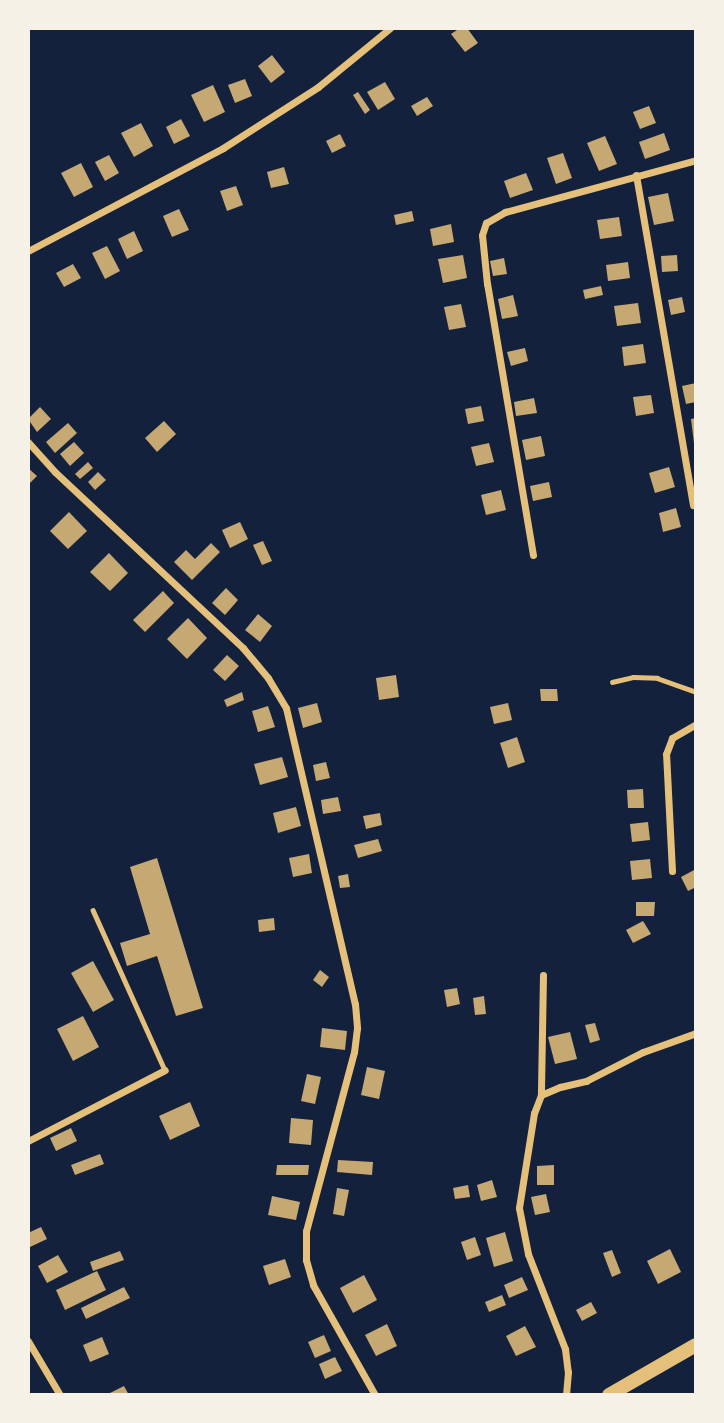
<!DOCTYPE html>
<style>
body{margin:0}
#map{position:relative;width:724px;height:1423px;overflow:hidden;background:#14213d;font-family:Mulish,sans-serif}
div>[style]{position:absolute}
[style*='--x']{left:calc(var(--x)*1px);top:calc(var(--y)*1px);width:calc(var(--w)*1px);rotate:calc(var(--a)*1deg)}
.building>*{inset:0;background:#c6a872}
.service>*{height:4.5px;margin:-2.25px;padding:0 2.25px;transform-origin:2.25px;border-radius:2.25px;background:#e5c07b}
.minor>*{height:7px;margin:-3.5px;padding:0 3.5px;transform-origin:3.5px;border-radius:3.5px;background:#e5c07b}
.primary>*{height:14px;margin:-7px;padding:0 7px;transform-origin:7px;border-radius:7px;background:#e5c07b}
span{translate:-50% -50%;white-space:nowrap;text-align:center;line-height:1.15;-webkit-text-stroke:5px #f6f1e7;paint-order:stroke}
.frame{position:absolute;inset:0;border:30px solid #f6f1e7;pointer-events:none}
</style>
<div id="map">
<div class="building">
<div style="clip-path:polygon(460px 28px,467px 28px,478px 43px,465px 52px,451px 34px)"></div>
<div style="clip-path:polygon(272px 55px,285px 72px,271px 83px,258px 66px)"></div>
<div style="clip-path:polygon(245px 79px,252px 96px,235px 103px,228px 85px)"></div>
<div style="clip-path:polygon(385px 82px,395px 99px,378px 110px,367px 92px)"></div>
<div style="clip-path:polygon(213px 85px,225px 112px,204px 122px,191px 95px)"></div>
<div style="clip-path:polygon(358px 92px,370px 110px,365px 114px,353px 95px)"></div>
<div style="clip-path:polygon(427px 97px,433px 106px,417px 116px,411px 106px)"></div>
<div style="clip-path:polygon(649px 106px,656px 123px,640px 129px,633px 112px)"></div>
<div style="clip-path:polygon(181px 119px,190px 136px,174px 144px,166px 127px)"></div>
<div style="clip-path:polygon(141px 123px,153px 146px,134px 157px,121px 133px)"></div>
<div style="clip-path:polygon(664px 133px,670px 150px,645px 159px,639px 142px)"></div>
<div style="clip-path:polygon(340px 134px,346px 146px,332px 153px,326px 141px)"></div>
<div style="clip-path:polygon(605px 136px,617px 164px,599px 171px,587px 143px)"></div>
<div style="clip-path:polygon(563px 153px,572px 178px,556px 184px,547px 158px)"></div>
<div style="clip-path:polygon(109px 155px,119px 173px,105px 181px,95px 162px)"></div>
<div style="clip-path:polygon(81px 163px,93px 187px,74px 197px,61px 173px)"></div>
<div style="clip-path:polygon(284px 167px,289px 184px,271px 188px,267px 172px)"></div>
<div style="clip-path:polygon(526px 173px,533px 190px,510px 198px,504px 181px)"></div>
<div style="clip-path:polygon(236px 186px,243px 205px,227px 211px,220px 191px)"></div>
<div style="clip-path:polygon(668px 193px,674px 221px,654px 225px,648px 197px)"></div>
<div style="clip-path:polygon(179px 209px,189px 230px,172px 237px,163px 216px)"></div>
<div style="clip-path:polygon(412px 211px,414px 221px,396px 225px,394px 215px)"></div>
<div style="clip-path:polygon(619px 217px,622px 236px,600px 239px,597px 220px)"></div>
<div style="clip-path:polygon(451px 224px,454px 242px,433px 246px,430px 229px)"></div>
<div style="clip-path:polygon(134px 231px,143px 251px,127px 259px,118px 239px)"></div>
<div style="clip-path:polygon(107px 246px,120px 271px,105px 279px,92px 253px)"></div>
<div style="clip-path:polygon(463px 255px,467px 278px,443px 283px,438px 259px)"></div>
<div style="clip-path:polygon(677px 255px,678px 271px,662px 272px,661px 256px)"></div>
<div style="clip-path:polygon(504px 258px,507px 274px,493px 276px,490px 261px)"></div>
<div style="clip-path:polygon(628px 262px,630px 278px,608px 281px,606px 265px)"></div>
<div style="clip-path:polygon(73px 264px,81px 278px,64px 287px,56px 273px)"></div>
<div style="clip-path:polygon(601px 286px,603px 295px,585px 299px,583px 290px)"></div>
<div style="clip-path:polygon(513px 295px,518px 316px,502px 319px,498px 299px)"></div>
<div style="clip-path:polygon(682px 297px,685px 312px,671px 315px,668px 300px)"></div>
<div style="clip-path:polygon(638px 303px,641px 323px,617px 326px,614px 306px)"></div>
<div style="clip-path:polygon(461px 304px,466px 327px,449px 330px,444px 307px)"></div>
<div style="clip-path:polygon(643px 344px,646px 363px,624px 366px,622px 347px)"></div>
<div style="clip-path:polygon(525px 348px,528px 361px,511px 366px,507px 352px)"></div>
<div style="clip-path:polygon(696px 383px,696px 402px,686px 404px,682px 386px)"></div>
<div style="clip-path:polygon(651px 395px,654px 413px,636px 416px,633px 397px)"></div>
<div style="clip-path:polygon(534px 398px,537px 413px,516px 416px,514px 402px)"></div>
<div style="clip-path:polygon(481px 406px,484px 421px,468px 424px,465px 409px)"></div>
<div style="clip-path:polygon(40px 407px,51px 419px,37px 432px,28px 419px)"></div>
<div style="clip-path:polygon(696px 418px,696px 443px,694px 443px,691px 419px)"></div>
<div style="clip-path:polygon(164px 421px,176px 434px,157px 452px,145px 438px)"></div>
<div style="clip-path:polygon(68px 423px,77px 433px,55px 453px,46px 442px)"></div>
<div style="clip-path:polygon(541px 436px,545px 456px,526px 460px,522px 440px)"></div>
<div style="clip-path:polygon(74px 442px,84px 453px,70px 466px,60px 454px)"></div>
<div style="clip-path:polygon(489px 443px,494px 462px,476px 466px,471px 447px)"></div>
<div style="clip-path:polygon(88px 462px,93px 468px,80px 479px,75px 474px)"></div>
<div style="clip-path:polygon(669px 467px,675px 487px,655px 493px,649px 473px)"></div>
<div style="clip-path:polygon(28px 468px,37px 476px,28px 485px)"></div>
<div style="clip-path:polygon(98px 472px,106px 480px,95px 490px,88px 482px)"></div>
<div style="clip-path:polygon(549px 482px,552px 497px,533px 501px,530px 486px)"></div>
<div style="clip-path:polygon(501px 490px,506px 510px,486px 515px,481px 495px)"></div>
<div style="clip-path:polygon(676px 508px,681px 527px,663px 532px,659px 513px)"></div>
<div style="clip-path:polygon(69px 512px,87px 531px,68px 549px,50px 531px)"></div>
<div style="clip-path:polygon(240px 522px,248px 539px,230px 548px,222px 530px)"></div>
<div style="clip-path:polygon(263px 541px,272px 561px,262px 565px,253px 545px)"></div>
<div style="clip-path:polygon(211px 543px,220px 552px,192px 580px,174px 562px,186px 550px,195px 559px)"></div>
<div style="clip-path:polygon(109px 553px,128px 573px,110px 591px,90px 572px)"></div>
<div style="clip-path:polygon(226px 588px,238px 600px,225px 615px,212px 603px)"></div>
<div style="clip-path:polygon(163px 591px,174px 603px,145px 632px,133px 620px)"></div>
<div style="clip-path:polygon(258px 614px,272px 626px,260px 642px,245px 630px)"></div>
<div style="clip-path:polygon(188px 618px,207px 638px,187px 659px,167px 639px)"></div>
<div style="clip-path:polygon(227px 655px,239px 666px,225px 681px,213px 670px)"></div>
<div style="clip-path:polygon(396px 675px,399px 697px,379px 700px,376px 678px)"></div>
<div style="clip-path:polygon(540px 689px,557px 689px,558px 701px,541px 701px)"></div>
<div style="clip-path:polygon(242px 692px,244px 700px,227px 707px,224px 700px)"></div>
<div style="clip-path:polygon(317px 703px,322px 722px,303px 728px,298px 708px)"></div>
<div style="clip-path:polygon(508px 703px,512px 720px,494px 724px,490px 707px)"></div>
<div style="clip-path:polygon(268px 706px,275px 727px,258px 732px,252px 711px)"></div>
<div style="clip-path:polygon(517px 737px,525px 762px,508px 768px,500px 743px)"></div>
<div style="clip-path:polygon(282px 757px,288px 777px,260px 785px,254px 764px)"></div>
<div style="clip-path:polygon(326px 762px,330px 778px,316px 781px,313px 765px)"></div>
<div style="clip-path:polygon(643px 789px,644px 808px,628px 808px,627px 790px)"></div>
<div style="clip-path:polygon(338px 797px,341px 811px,323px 814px,321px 800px)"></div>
<div style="clip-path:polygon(296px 807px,301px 826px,278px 833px,273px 813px)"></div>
<div style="clip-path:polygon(380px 813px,382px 825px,366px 829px,363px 816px)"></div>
<div style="clip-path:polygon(648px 822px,650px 840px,632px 842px,630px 824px)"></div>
<div style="clip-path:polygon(378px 839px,382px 851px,358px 858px,354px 845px)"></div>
<div style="clip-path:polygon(309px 854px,312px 873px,293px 877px,289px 858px)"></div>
<div style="clip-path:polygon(157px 858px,203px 1008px,176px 1016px,157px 956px,127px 966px,120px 943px,150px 934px,130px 867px)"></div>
<div style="clip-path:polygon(650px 859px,652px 878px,632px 880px,630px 861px)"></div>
<div style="clip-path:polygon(696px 869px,696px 887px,688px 891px,681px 877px)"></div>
<div style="clip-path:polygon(348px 874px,350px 887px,340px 888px,338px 876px)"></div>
<div style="clip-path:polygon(636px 902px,655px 902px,654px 916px,636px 916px)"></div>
<div style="clip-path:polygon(274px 918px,275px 930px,259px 932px,258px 920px)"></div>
<div style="clip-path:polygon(643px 921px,651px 934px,633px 943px,626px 930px)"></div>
<div style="clip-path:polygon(93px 961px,114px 1000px,93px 1012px,71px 973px)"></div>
<div style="clip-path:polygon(320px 970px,329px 977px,322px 987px,313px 980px)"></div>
<div style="clip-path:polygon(457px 988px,460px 1004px,447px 1007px,444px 990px)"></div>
<div style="clip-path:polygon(484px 996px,486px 1014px,475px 1015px,473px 998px)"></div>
<div style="clip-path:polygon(83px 1016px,99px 1047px,73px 1061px,57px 1029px)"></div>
<div style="clip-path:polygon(595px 1023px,600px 1040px,590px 1043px,585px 1025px)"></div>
<div style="clip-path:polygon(322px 1028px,347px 1031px,345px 1050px,320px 1047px)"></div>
<div style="clip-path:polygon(570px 1032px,577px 1059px,555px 1064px,548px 1037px)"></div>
<div style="clip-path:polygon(367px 1067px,385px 1071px,379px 1099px,361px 1095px)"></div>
<div style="clip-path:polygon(307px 1074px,321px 1077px,315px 1104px,301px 1101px)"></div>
<div style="clip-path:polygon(190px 1102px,200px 1126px,170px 1140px,159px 1116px)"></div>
<div style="clip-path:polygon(291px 1118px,313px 1120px,311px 1145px,289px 1143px)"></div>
<div style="clip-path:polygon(71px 1128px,77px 1141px,56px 1151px,50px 1138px)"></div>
<div style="clip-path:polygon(100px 1154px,104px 1164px,75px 1175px,71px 1165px)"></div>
<div style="clip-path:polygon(338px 1160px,373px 1162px,372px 1175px,337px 1172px)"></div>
<div style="clip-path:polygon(277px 1165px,309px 1165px,308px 1175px,276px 1175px)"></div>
<div style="clip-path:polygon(554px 1165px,554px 1185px,537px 1185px,537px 1166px)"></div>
<div style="clip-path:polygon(492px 1180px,497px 1197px,481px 1201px,477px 1185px)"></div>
<div style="clip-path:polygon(468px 1185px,470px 1197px,455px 1199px,453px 1188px)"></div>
<div style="clip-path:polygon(337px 1188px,349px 1190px,344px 1216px,333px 1214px)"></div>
<div style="clip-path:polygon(546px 1194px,550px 1212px,535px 1215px,531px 1197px)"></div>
<div style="clip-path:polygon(272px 1196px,300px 1202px,296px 1220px,268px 1215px)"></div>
<div style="clip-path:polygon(41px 1227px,47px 1239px,30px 1247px,28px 1233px)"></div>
<div style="clip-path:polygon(505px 1232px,513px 1261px,494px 1267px,486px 1238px)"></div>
<div style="clip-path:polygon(475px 1237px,481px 1255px,467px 1260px,461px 1242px)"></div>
<div style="clip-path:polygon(670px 1249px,681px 1272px,658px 1284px,647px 1261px)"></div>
<div style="clip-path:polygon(612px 1250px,621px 1273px,612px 1277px,603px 1253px)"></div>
<div style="clip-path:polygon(120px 1251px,124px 1260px,93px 1271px,90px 1262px)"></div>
<div style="clip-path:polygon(58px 1255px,68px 1272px,47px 1283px,38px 1266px)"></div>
<div style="clip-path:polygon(285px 1259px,291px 1277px,269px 1285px,263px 1266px)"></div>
<div style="clip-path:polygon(97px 1271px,106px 1290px,65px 1310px,56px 1290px)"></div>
<div style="clip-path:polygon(364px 1275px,377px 1300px,353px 1313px,340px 1288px)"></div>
<div style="clip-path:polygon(522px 1277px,528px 1290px,509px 1298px,504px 1285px)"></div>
<div style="clip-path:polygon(124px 1287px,130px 1298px,86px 1319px,81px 1308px)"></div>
<div style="clip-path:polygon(502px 1295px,506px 1305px,489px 1312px,485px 1302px)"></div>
<div style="clip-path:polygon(591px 1302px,597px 1313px,582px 1321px,576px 1310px)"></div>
<div style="clip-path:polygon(387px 1324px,397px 1346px,376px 1356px,365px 1335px)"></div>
<div style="clip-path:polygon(525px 1326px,536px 1347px,516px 1356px,506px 1336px)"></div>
<div style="clip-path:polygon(324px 1335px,331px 1351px,315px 1358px,308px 1342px)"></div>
<div style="clip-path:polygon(102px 1337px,109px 1354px,90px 1362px,83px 1345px)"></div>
<div style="clip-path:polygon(335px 1357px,342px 1371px,325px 1379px,319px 1364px)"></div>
<div style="clip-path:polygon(124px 1386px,129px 1395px,106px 1395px)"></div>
</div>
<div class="service">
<div style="--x:612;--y:682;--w:22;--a:-13"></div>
<div style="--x:633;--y:677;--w:24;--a:2"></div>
<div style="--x:657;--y:678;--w:41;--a:19.7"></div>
<div style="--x:93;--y:910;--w:175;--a:65.8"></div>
</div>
<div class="minor">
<div style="--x:636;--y:175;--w:335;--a:80.2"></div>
<div style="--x:28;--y:251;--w:221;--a:-27.8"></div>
<div style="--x:223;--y:148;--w:113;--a:-32.7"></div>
<div style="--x:318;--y:87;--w:93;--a:-39.3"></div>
<div style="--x:28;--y:442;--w:40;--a:48"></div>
<div style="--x:55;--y:472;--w:258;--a:43.1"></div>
<div style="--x:243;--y:648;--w:39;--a:50"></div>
<div style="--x:268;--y:678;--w:35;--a:59"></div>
<div style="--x:286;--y:708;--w:304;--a:76.9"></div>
<div style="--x:355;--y:1004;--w:24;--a:85"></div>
<div style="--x:357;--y:1028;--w:24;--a:97"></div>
<div style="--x:354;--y:1052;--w:185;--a:105"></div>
<div style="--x:306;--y:1231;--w:29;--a:90"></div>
<div style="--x:306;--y:1260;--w:26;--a:74"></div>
<div style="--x:313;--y:1285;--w:126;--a:60.6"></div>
<div style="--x:533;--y:555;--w:275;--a:-99.6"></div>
<div style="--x:487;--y:284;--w:49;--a:-95.8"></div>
<div style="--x:482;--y:235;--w:13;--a:-72"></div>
<div style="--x:486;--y:223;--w:22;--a:-30"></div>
<div style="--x:505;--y:212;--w:198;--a:-15.2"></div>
<div style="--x:672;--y:871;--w:117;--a:-92.9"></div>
<div style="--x:666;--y:754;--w:17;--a:-69"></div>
<div style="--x:672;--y:738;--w:28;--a:-30"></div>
<div style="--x:543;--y:975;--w:120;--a:91"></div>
<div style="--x:541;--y:1095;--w:19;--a:111"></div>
<div style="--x:534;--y:1113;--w:96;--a:99"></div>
<div style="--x:519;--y:1208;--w:47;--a:78.9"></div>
<div style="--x:528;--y:1254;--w:102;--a:68.7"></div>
<div style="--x:565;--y:1349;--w:23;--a:83"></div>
<div style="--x:568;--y:1372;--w:23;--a:95"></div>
<div style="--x:541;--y:1095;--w:21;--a:-23"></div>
<div style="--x:560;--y:1087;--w:27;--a:-13"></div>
<div style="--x:586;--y:1081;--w:64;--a:-27"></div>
<div style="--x:643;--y:1052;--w:56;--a:-19.7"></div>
<div style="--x:28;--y:1141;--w:154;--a:-27.4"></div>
<div style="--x:28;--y:1341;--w:63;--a:59.3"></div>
</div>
<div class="primary">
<div style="--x:609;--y:1395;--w:100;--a:-29.9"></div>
</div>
<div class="frame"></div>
</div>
